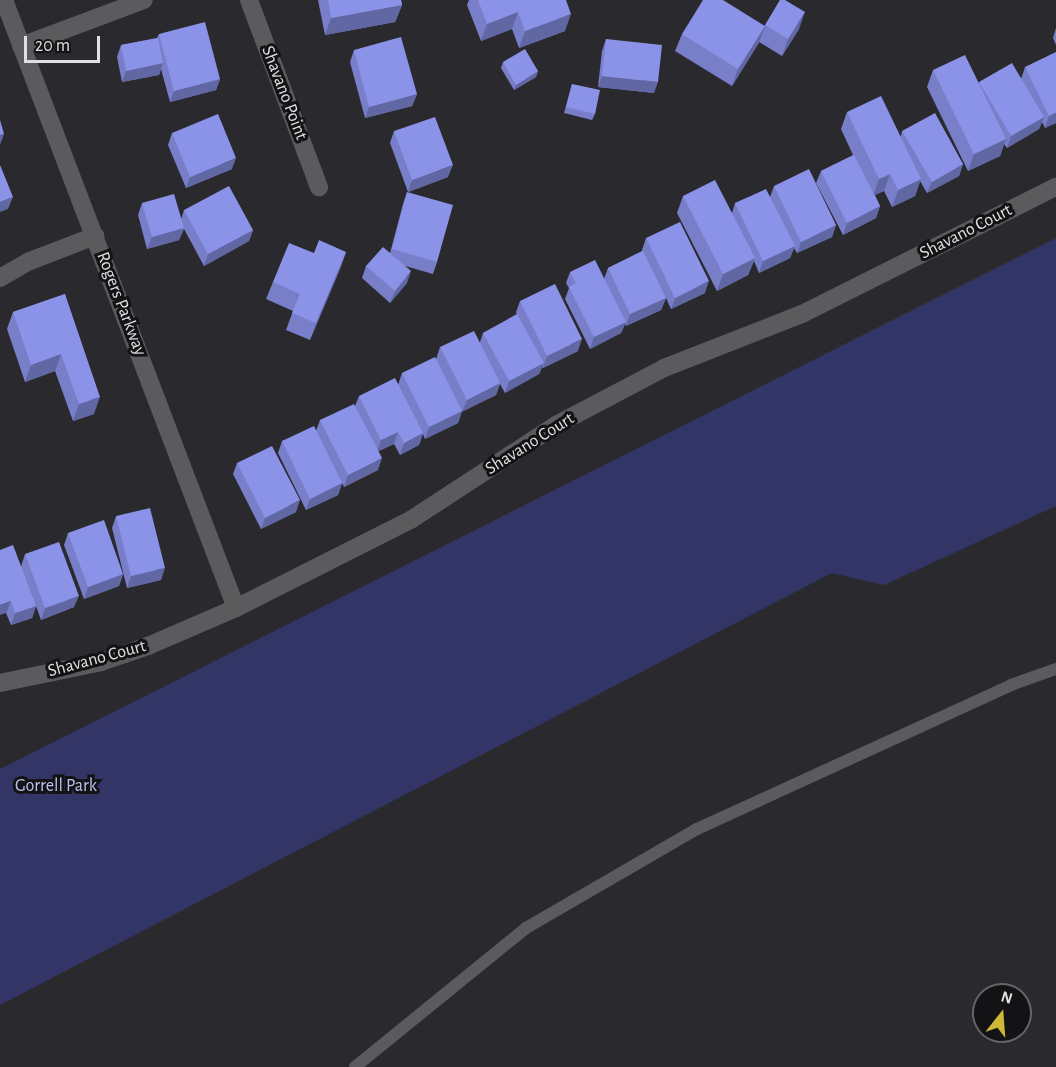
<!DOCTYPE html>
<style>
body{margin:0}
#map{position:relative;width:1056px;height:1067px;overflow:hidden;background:#2a2a2e;font-family:"Alegreya Sans",sans-serif}
div>[style]{position:absolute}
[style*='--x']{left:calc(var(--x)*1px);top:calc(var(--y)*1px);width:calc(var(--w)*1px);rotate:calc(var(--a)*1deg)}
.green>*{inset:0;background:#323565}
.lane>*{height:12px;margin:-6px;padding:0 6px;transform-origin:6px;border-radius:6px;background:#5b5b5d}
.street>*{height:18px;margin:-9px;padding:0 9px;transform-origin:9px;border-radius:9px;background:#5b5b5d}
.wall>*{inset:0;background:#787ec8}
.shaded-wall>*{inset:0;background:#6167a3}
.building>*{inset:0;background:#8b93e9}
span{translate:-50% -50%;white-space:nowrap;text-align:center;line-height:1.15;-webkit-text-stroke:6px #131315;paint-order:stroke}
.street-label{font-size:18px;color:#e0e0e2}
.park-label{font-size:18px;color:#bcc2ef}
.north{position:absolute;left:972px;top:983px;width:60px;height:60px;box-sizing:border-box;background:#131315;border:2px solid #656567;border-radius:50%;rotate:17deg;font-size:16px;font-weight:700;line-height:24px;text-align:center;color:#e0e0e2}
.north::after{content:'';display:block;margin:auto;width:21px;height:27px;background:#cfb837;clip-path:polygon(50% 0,100% 100%,50% 72%,0 100%)}
.scale{position:absolute;left:24px;top:36px;width:76px;height:27px;box-sizing:border-box;border:3px solid #e0e0e2;border-top:0;padding-left:8px;font-size:18px;line-height:21px;white-space:nowrap;color:#e0e0e2;-webkit-text-stroke:4px #131315;paint-order:stroke}
</style>
<div id="map">
<div class="green">
<div style="clip-path:polygon(1056px 238px,1056px 506px,884px 585px,832px 573px,0 1005px,0 769px)"></div>
</div>
<div class="lane">
<div style="--x:355;--y:1067;--w:220;--a:-39.1"></div>
<div style="--x:526;--y:928;--w:198;--a:-30.1"></div>
<div style="--x:697;--y:829;--w:345;--a:-24.6"></div>
<div style="--x:1011;--y:685;--w:48;--a:-19.6"></div>
</div>
<div class="street">
<div style="--x:4;--y:0;--w:651;--a:69.11"></div>
<div style="--x:249;--y:0;--w:200;--a:69.5"></div>
<div style="--x:21;--y:46;--w:131;--a:-20.5"></div>
<div style="--x:0;--y:278;--w:34;--a:-30"></div>
<div style="--x:30;--y:261;--w:70;--a:-21"></div>
<div style="--x:0;--y:683;--w:103;--a:-11.7"></div>
<div style="--x:101;--y:662;--w:50;--a:-18.8"></div>
<div style="--x:148;--y:646;--w:96;--a:-23.4"></div>
<div style="--x:236;--y:608;--w:197;--a:-26.8"></div>
<div style="--x:412;--y:519;--w:172;--a:-33.1"></div>
<div style="--x:556;--y:425;--w:122;--a:-27.8"></div>
<div style="--x:664;--y:368;--w:148;--a:-21.4"></div>
<div style="--x:802;--y:314;--w:284;--a:-26.6"></div>
</div>
<div class="wall">
<div style="clip-path:polygon(318px 0,401px 0,402px 5px,395px 22px,325px 35px)"></div>
<div style="clip-path:polygon(469px 0,566px 0,565px 31px,519px 48px,512px 29px,481px 41px,467px 5px)"></div>
<div style="clip-path:polygon(780px 0,799px 29px,782px 56px,759px 42px,732px 86px,675px 51px,682px 34px,765px 26px)"></div>
<div style="clip-path:polygon(1056px 28px,1056px 45px,1053px 38px)"></div>
<div style="clip-path:polygon(159px 34px,220px 79px,216px 90px,170px 102px,161px 69px,159px 75px,122px 82px,117px 57px,121px 45px,157px 38px)"></div>
<div style="clip-path:polygon(606px 39px,654px 93px,598px 87px,602px 51px)"></div>
<div style="clip-path:polygon(354px 50px,417px 94px,412px 106px,365px 118px,350px 62px)"></div>
<div style="clip-path:polygon(503px 62px,538px 71px,536px 77px,514px 90px,501px 68px)"></div>
<div style="clip-path:polygon(1025px 67px,1056px 123px,1045px 128px,1042px 122px,1039px 129px,1007px 148px,1004px 144px,1000px 156px,968px 171px,927px 87px,933px 70px,979px 83px,979px 82px,1021px 79px)"></div>
<div style="clip-path:polygon(572px 84px,595px 114px,592px 120px,564px 113px)"></div>
<div style="clip-path:polygon(847px 112px,901px 136px,902px 131px,963px 164px,959px 176px,927px 193px,920px 181px,915px 196px,892px 207px,884px 191px,875px 195px,880px 206px,876px 218px,843px 235px,816px 183px,821px 171px,853px 155px,841px 129px)"></div>
<div style="clip-path:polygon(394px 131px,448px 177px,408px 192px,390px 143px)"></div>
<div style="clip-path:polygon(172px 133px,232px 169px,186px 188px,168px 145px)"></div>
<div style="clip-path:polygon(774px 186px,836px 225px,832px 237px,797px 253px,794px 248px,790px 258px,759px 273px,754px 261px,748px 275px,717px 291px,677px 213px,683px 196px,732px 213px,735px 203px,770px 197px)"></div>
<div style="clip-path:polygon(407px 192px,437px 262px,433px 274px,405px 266px,407px 283px,390px 303px,362px 278px,366px 266px,390px 253px,403px 204px)"></div>
<div style="clip-path:polygon(142px 203px,181px 219px,184px 210px,253px 230px,249px 241px,204px 266px,184px 229px,179px 240px,147px 249px,138px 215px)"></div>
<div style="clip-path:polygon(646px 238px,705px 293px,671px 309px,666px 298px,661px 310px,626px 326px,625px 324px,621px 333px,590px 349px,565px 299px,569px 288px,566px 283px,570px 272px,604px 279px,608px 268px,642px 251px,642px 250px)"></div>
<div style="clip-path:polygon(346px 252px,340px 269px,310px 340px,286px 330px,293px 311px,266px 299px,273px 282px,314px 253px)"></div>
<div style="clip-path:polygon(65px 294px,94px 414px,73px 421px,55px 371px,25px 382px,7px 329px,13px 312px)"></div>
<div style="clip-path:polygon(520px 301px,578px 351px,543px 368px,542px 367px,539px 374px,505px 393px,500px 384px,496px 395px,462px 411px,458px 423px,425px 439px,423px 434px,419px 445px,400px 455px,394px 444px,378px 451px,378px 470px,344px 487px,342px 483px,338px 495px,306px 510px,278px 453px,282px 441px,316px 431px,320px 420px,355px 406px,359px 396px,398px 385px,402px 373px,436px 359px,440px 347px,480px 342px,483px 333px,517px 315px,516px 312px)"></div>
<div style="clip-path:polygon(237px 463px,296px 512px,261px 529px,233px 474px)"></div>
<div style="clip-path:polygon(116px 516px,161px 580px,127px 588px,112px 528px)"></div>
<div style="clip-path:polygon(68px 533px,123px 574px,119px 586px,84px 599px,64px 545px)"></div>
<div style="clip-path:polygon(25px 554px,74px 607px,41px 620px,36px 606px,32px 618px,11px 625px,6px 613px)"></div>
</div>
<div class="shaded-wall">
<div style="clip-path:polygon(402px 5px,395px 22px,325px 35px,331px 18px)"></div>
<div style="clip-path:polygon(518px 12px,512px 29px,481px 41px,487px 24px)"></div>
<div style="clip-path:polygon(805px 12px,799px 29px,782px 56px,788px 39px)"></div>
<div style="clip-path:polygon(571px 14px,565px 31px,519px 48px,525px 31px)"></div>
<div style="clip-path:polygon(765px 26px,759px 43px,732px 86px,738px 69px)"></div>
<div style="clip-path:polygon(163px 63px,159px 75px,122px 82px,126px 71px)"></div>
<div style="clip-path:polygon(538px 71px,536px 77px,514px 90px,516px 85px)"></div>
<div style="clip-path:polygon(602px 76px,658px 82px,654px 93px,598px 87px)"></div>
<div style="clip-path:polygon(220px 79px,216px 90px,170px 102px,174px 91px)"></div>
<div style="clip-path:polygon(417px 94px,412px 106px,365px 118px,369px 107px)"></div>
<div style="clip-path:polygon(1056px 113px,1056px 123px,1045px 128px,1049px 116px)"></div>
<div style="clip-path:polygon(1044px 117px,1039px 129px,1007px 148px,1011px 136px)"></div>
<div style="clip-path:polygon(4px 134px,0 145px,0 135px)"></div>
<div style="clip-path:polygon(1006px 139px,1000px 156px,968px 171px,974px 154px)"></div>
<div style="clip-path:polygon(236px 158px,232px 169px,186px 188px,190px 177px)"></div>
<div style="clip-path:polygon(963px 164px,959px 176px,927px 193px,932px 182px)"></div>
<div style="clip-path:polygon(453px 165px,448px 177px,408px 192px,412px 180px)"></div>
<div style="clip-path:polygon(890px 174px,884px 191px,873px 196px,879px 179px)"></div>
<div style="clip-path:polygon(921px 179px,915px 196px,892px 207px,898px 190px)"></div>
<div style="clip-path:polygon(13px 197px,8px 209px,0 212px,0 202px)"></div>
<div style="clip-path:polygon(880px 206px,876px 218px,843px 235px,847px 223px)"></div>
<div style="clip-path:polygon(836px 225px,832px 237px,797px 253px,801px 242px)"></div>
<div style="clip-path:polygon(184px 228px,179px 240px,147px 249px,152px 237px)"></div>
<div style="clip-path:polygon(253px 230px,249px 241px,204px 266px,208px 254px)"></div>
<div style="clip-path:polygon(795px 246px,790px 258px,759px 273px,763px 261px)"></div>
<div style="clip-path:polygon(346px 252px,340px 269px,310px 340px,316px 323px)"></div>
<div style="clip-path:polygon(755px 258px,748px 275px,717px 291px,723px 274px)"></div>
<div style="clip-path:polygon(411px 271px,407px 283px,390px 303px,395px 291px)"></div>
<div style="clip-path:polygon(709px 281px,705px 293px,671px 309px,675px 298px)"></div>
<div style="clip-path:polygon(666px 298px,661px 310px,626px 326px,630px 314px)"></div>
<div style="clip-path:polygon(626px 322px,621px 333px,590px 349px,594px 337px)"></div>
<div style="clip-path:polygon(582px 339px,578px 351px,543px 368px,547px 356px)"></div>
<div style="clip-path:polygon(61px 354px,55px 371px,25px 382px,31px 365px)"></div>
<div style="clip-path:polygon(544px 363px,539px 374px,505px 393px,509px 381px)"></div>
<div style="clip-path:polygon(500px 383px,496px 395px,462px 412px,467px 400px)"></div>
<div style="clip-path:polygon(100px 397px,94px 414px,73px 421px,79px 404px)"></div>
<div style="clip-path:polygon(462px 411px,458px 423px,425px 439px,429px 427px)"></div>
<div style="clip-path:polygon(398px 432px,394px 444px,377px 452px,381px 440px)"></div>
<div style="clip-path:polygon(423px 433px,419px 445px,400px 455px,404px 443px)"></div>
<div style="clip-path:polygon(382px 458px,378px 470px,344px 487px,348px 475px)"></div>
<div style="clip-path:polygon(342px 483px,338px 495px,306px 510px,310px 499px)"></div>
<div style="clip-path:polygon(300px 500px,296px 512px,261px 529px,265px 518px)"></div>
<div style="clip-path:polygon(165px 568px,161px 580px,127px 588px,131px 576px)"></div>
<div style="clip-path:polygon(123px 574px,119px 586px,84px 599px,88px 587px)"></div>
<div style="clip-path:polygon(79px 596px,74px 607px,41px 620px,45px 608px)"></div>
<div style="clip-path:polygon(11px 601px,6px 613px,0 615px,0 605px)"></div>
<div style="clip-path:polygon(36px 606px,32px 618px,11px 625px,15px 613px)"></div>
</div>
<div class="building">
<div style="clip-path:polygon(328px 0,401px 0,402px 5px,331px 18px)"></div>
<div style="clip-path:polygon(478px 0,566px 0,571px 14px,525px 31px,518px 12px,487px 24px)"></div>
<div style="clip-path:polygon(703px 0,723px 0,765px 26px,738px 69px,682px 34px)"></div>
<div style="clip-path:polygon(780px 0,785px 0,805px 12px,788px 39px,765px 25px)"></div>
<div style="clip-path:polygon(205px 22px,220px 79px,174px 91px,159px 34px)"></div>
<div style="clip-path:polygon(401px 37px,417px 94px,369px 107px,354px 50px)"></div>
<div style="clip-path:polygon(158px 38px,163px 63px,126px 71px,121px 45px)"></div>
<div style="clip-path:polygon(606px 39px,662px 45px,658px 82px,602px 76px)"></div>
<div style="clip-path:polygon(525px 49px,538px 71px,516px 85px,503px 62px)"></div>
<div style="clip-path:polygon(1056px 52px,1056px 113px,1049px 116px,1025px 67px)"></div>
<div style="clip-path:polygon(965px 55px,1006px 139px,974px 154px,933px 70px)"></div>
<div style="clip-path:polygon(1012px 63px,1044px 117px,1011px 136px,979px 82px)"></div>
<div style="clip-path:polygon(572px 84px,600px 90px,595px 114px,566px 107px)"></div>
<div style="clip-path:polygon(881px 96px,921px 179px,898px 190px,890px 174px,879px 179px,847px 112px)"></div>
<div style="clip-path:polygon(935px 113px,963px 164px,932px 182px,902px 131px)"></div>
<div style="clip-path:polygon(218px 114px,236px 158px,190px 177px,172px 133px)"></div>
<div style="clip-path:polygon(435px 117px,453px 165px,412px 180px,394px 131px)"></div>
<div style="clip-path:polygon(0 120px,4px 134px,0 135px)"></div>
<div style="clip-path:polygon(854px 155px,880px 206px,847px 223px,821px 171px)"></div>
<div style="clip-path:polygon(0 165px,13px 197px,0 202px)"></div>
<div style="clip-path:polygon(809px 169px,836px 225px,801px 242px,774px 186px)"></div>
<div style="clip-path:polygon(715px 180px,755px 258px,723px 274px,683px 196px)"></div>
<div style="clip-path:polygon(229px 186px,253px 230px,208px 254px,184px 210px)"></div>
<div style="clip-path:polygon(766px 189px,795px 246px,763px 261px,735px 203px)"></div>
<div style="clip-path:polygon(407px 192px,453px 205px,437px 262px,392px 249px)"></div>
<div style="clip-path:polygon(174px 194px,184px 228px,152px 237px,142px 203px)"></div>
<div style="clip-path:polygon(680px 222px,709px 281px,675px 298px,646px 238px)"></div>
<div style="clip-path:polygon(319px 240px,346px 252px,316px 323px,292px 313px,300px 294px,273px 282px,289px 243px,314px 253px)"></div>
<div style="clip-path:polygon(383px 247px,411px 271px,395px 291px,366px 266px)"></div>
<div style="clip-path:polygon(643px 251px,666px 298px,630px 314px,608px 268px)"></div>
<div style="clip-path:polygon(595px 260px,626px 322px,594px 337px,569px 287px,576px 283px,570px 272px)"></div>
<div style="clip-path:polygon(555px 284px,582px 339px,547px 356px,520px 301px)"></div>
<div style="clip-path:polygon(65px 294px,100px 397px,79px 404px,61px 354px,31px 365px,13px 312px)"></div>
<div style="clip-path:polygon(517px 314px,544px 363px,509px 381px,483px 333px)"></div>
<div style="clip-path:polygon(474px 331px,500px 383px,467px 400px,440px 347px)"></div>
<div style="clip-path:polygon(435px 357px,462px 411px,429px 427px,402px 373px)"></div>
<div style="clip-path:polygon(395px 378px,423px 433px,404px 443px,398px 432px,381px 440px,359px 396px)"></div>
<div style="clip-path:polygon(354px 404px,382px 458px,348px 475px,320px 420px)"></div>
<div style="clip-path:polygon(314px 426px,342px 483px,310px 499px,282px 441px)"></div>
<div style="clip-path:polygon(272px 446px,300px 500px,265px 518px,237px 463px)"></div>
<div style="clip-path:polygon(150px 508px,165px 568px,131px 576px,116px 516px)"></div>
<div style="clip-path:polygon(104px 520px,123px 574px,88px 587px,68px 533px)"></div>
<div style="clip-path:polygon(59px 542px,79px 596px,45px 608px,25px 554px)"></div>
<div style="clip-path:polygon(13px 545px,36px 606px,15px 613px,11px 601px,0 605px,0 550px)"></div>
</div>
<div class="street-label">
<span style="left:284px;top:93px;rotate:69deg">Shavano Point</span>
<span style="left:966px;top:232px;rotate:-27deg">Shavano Court</span>
<span style="left:121px;top:304px;rotate:69deg">Rogers Parkway</span>
<span style="left:530px;top:444px;rotate:-32deg">Shavano Court</span>
<span style="left:97px;top:659px;rotate:-15deg">Shavano Court</span>
</div>
<div class="park-label">
<span style="left:56px;top:786px">Gorrell Park</span>
</div>
<div class="north">N</div>
<div class="scale">20 m</div>
</div>
